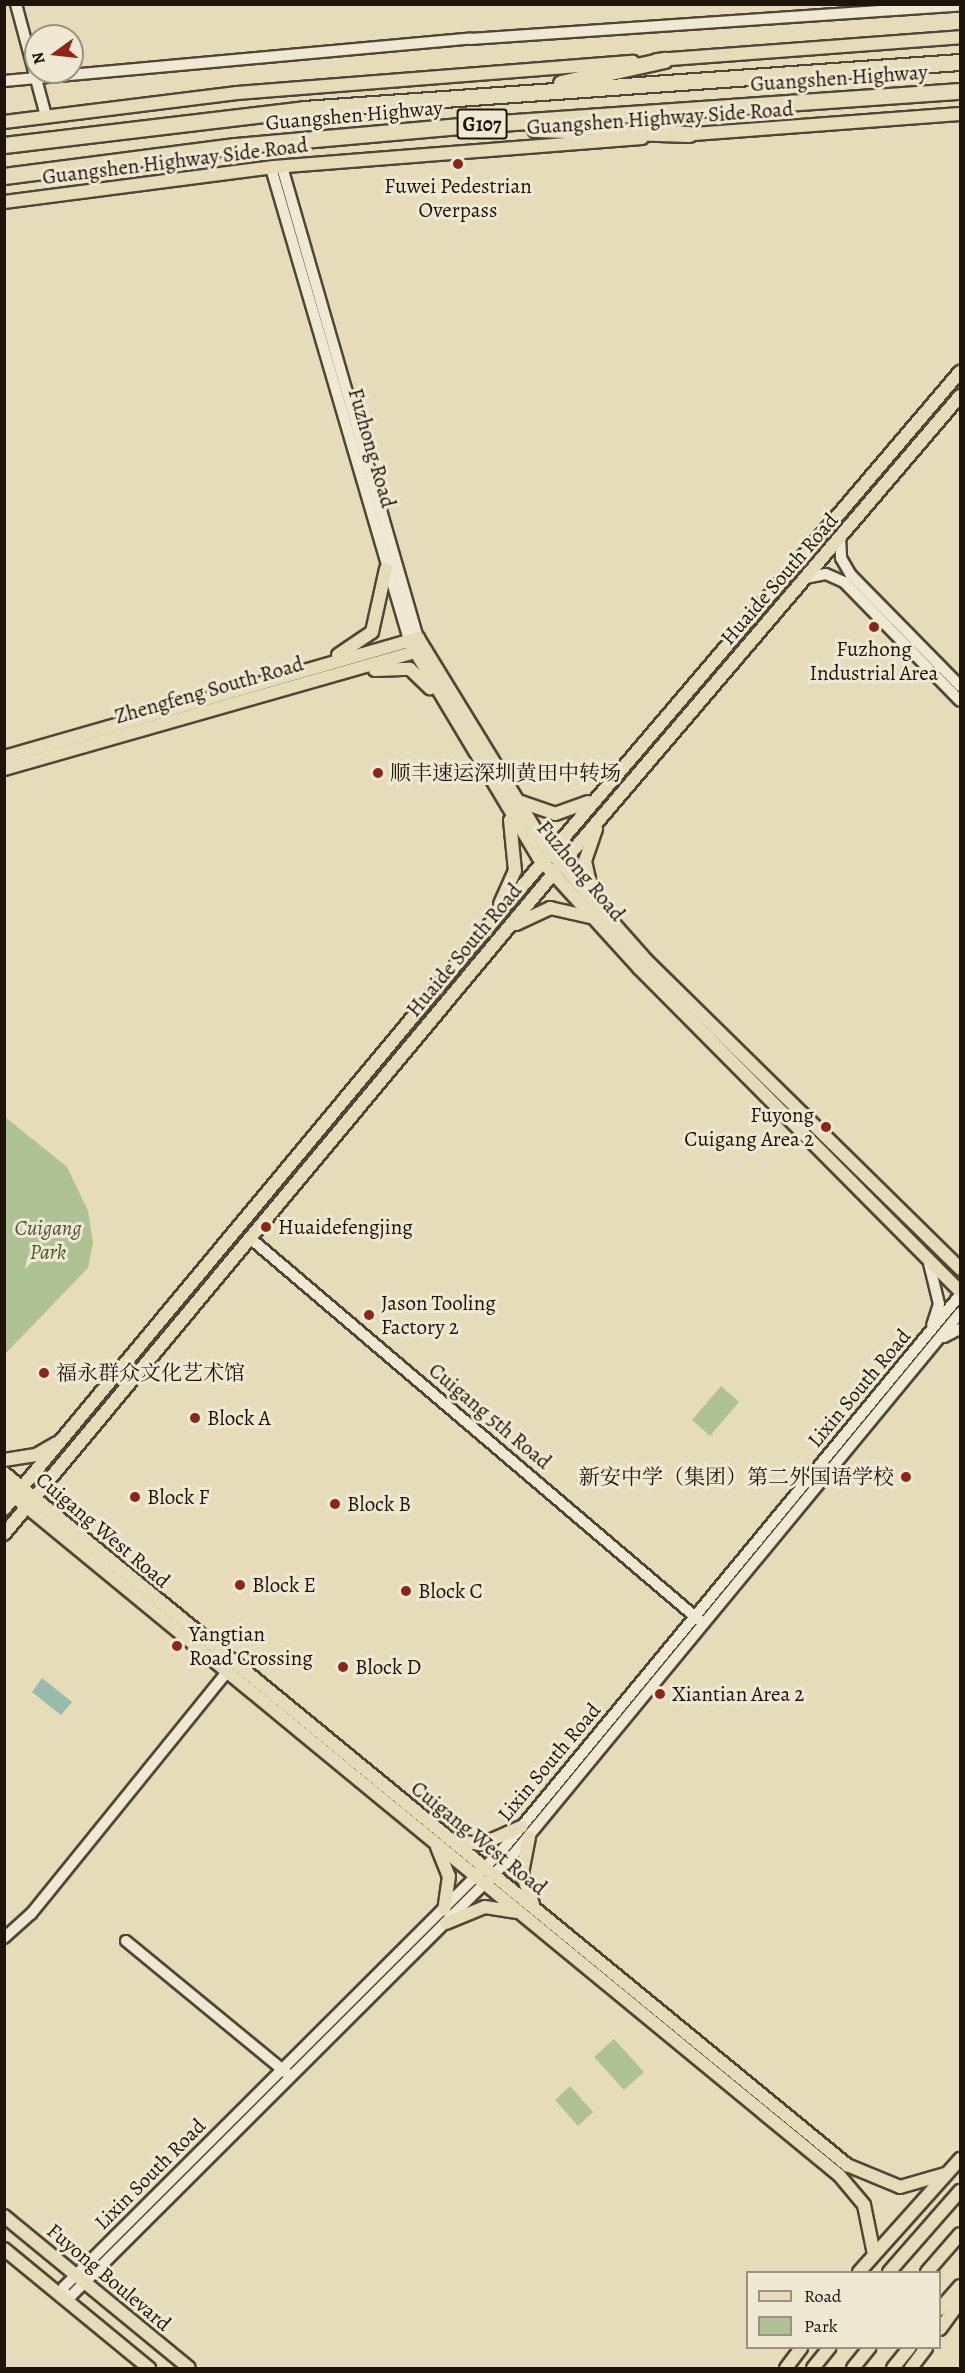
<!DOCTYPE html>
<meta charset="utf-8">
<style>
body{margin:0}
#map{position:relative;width:965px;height:2373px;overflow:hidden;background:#e7dcba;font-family:Alegreya,"Noto Serif SC",serif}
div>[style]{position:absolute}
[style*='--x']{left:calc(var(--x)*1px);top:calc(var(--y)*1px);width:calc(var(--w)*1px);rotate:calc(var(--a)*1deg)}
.green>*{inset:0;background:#afc294}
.water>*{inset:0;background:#97bcad}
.roads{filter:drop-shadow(2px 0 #504636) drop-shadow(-2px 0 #504636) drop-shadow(0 2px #504636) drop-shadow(0 -2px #504636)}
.minor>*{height:10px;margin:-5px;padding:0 5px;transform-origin:5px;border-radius:5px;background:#efe8d2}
.major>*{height:12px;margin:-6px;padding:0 6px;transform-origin:6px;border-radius:6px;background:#e7dcba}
.highway>*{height:15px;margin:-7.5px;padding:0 7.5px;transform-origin:7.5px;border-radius:7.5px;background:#e7dcba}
.dots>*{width:16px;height:16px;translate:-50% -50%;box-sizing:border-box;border:3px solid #efe8d2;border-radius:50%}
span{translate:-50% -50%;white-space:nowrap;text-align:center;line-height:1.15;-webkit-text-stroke:6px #efe8d2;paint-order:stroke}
.shield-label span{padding:2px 4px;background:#efe8d2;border:2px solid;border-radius:4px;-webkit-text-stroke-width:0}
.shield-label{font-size:20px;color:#1e140a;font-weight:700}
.street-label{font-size:21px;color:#1e140a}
.poi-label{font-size:21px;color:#1e140a}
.left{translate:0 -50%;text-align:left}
.right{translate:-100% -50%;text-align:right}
.park-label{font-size:21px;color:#51513a;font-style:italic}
.frame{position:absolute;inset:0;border:6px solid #1e140a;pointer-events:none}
.legend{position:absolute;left:746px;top:2271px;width:195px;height:78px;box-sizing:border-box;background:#efe8d2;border:2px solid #9b9382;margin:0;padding:8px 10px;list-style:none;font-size:18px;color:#1e140a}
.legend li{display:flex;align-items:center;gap:12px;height:30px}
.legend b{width:30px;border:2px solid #9b9382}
.north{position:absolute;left:24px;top:24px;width:60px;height:60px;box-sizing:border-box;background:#efe8d2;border:2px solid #9b9382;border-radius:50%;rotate:255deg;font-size:16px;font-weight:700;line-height:24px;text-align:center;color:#1e140a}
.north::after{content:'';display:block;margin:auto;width:21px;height:27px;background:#8f2418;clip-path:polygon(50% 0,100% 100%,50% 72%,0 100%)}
</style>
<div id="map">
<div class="green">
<div style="clip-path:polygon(5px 1117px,67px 1167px,88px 1211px,93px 1243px,88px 1268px,5px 1354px)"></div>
<div style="clip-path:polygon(721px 1386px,739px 1402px,710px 1436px,692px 1420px)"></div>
<div style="clip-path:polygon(614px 2039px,644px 2072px,624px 2090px,594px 2057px)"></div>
<div style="clip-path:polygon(570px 2086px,593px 2112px,578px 2126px,555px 2100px)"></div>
</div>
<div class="water">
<div style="clip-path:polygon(42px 1678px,72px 1702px,61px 1715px,32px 1692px)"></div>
</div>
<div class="roads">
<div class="minor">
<div style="--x:16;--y:4;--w:116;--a:75"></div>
<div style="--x:4;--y:81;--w:468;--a:-5.2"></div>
<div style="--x:470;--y:39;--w:491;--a:-3.9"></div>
<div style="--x:282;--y:167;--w:490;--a:73.9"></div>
<div style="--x:271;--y:168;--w:493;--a:73.7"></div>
<div style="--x:840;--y:537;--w:21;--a:87"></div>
<div style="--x:841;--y:558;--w:20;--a:60"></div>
<div style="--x:851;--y:575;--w:156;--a:45.5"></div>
<div style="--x:805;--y:578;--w:21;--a:-11"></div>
<div style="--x:826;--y:574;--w:20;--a:24"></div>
<div style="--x:844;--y:582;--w:166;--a:45.7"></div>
<div style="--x:250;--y:1238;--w:590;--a:40.39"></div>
<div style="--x:929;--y:1263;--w:42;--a:76.3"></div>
<div style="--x:939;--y:1304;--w:22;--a:108"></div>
<div style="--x:960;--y:1295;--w:717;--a:129.51"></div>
<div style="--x:504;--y:1848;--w:622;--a:135.07"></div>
<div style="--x:64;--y:2287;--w:9;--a:103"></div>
<div style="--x:62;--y:2296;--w:10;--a:-6"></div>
<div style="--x:72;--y:2295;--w:623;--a:-44.93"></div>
<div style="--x:513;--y:1855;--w:703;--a:-50.49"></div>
<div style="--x:944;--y:1337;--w:18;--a:-27"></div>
<div style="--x:4;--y:1938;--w:36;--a:-42"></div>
<div style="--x:31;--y:1914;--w:311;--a:-51"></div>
<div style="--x:126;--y:1941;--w:210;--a:39.4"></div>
</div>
<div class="major">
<div style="--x:657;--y:60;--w:304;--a:-4.3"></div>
<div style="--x:4;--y:122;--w:235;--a:-7.1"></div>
<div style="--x:237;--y:93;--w:397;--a:-4.5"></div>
<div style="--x:680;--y:135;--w:281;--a:-4.3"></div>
<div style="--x:4;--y:202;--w:272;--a:-7.4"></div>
<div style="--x:274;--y:167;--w:369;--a:-4.5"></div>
<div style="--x:409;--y:641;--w:253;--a:59.1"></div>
<div style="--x:539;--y:858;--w:149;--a:47.7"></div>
<div style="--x:639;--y:968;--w:455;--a:45.2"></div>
<div style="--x:338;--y:655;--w:41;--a:-34.1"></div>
<div style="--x:372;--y:632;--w:65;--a:-77.5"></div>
<div style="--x:375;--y:670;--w:35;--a:-2"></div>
<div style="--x:410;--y:669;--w:28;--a:44"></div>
<div style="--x:4;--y:757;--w:431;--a:-16"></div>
<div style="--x:418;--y:638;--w:245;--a:58.5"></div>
<div style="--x:546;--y:847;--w:151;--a:48.5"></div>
<div style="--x:646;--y:960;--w:441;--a:44.5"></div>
<div style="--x:4;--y:769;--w:435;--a:-15.9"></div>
<div style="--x:518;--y:801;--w:39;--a:19"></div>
<div style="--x:555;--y:814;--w:35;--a:-20"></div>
<div style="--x:593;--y:896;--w:36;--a:-103"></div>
<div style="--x:585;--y:861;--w:34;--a:-71"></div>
<div style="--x:500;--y:904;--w:36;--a:-66"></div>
<div style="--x:515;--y:871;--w:51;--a:-95.6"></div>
<div style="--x:516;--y:924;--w:38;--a:-25"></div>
<div style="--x:550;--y:908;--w:41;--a:12.7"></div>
<div style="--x:4;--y:1460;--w:32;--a:-9"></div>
<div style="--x:36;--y:1455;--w:24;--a:-30"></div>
<div style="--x:4;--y:1473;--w:1091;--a:39.38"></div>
<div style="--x:847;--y:2165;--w:57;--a:22.5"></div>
<div style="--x:900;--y:2187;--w:47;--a:-16.1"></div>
<div style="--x:4;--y:1488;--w:1081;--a:39.45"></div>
<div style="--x:839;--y:2175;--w:39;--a:50"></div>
<div style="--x:864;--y:2205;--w:50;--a:78.5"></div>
<div style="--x:4;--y:1509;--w:762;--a:-50.27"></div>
<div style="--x:491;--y:923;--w:724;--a:-49.6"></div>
<div style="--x:4;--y:1534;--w:858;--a:-50.25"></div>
<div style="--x:553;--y:874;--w:628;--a:-49.59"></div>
<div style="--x:529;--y:1837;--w:38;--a:101"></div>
<div style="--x:522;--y:1874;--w:32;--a:70"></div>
<div style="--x:454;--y:1841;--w:28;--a:6"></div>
<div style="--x:482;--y:1844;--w:43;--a:-23.6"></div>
<div style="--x:437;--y:1847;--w:31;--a:68"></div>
<div style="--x:449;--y:1876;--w:34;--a:98"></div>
<div style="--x:446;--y:1923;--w:42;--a:-22.3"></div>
<div style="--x:485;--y:1907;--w:31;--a:9"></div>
<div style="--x:4;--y:2216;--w:239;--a:39.4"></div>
<div style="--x:4;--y:2249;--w:188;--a:39.4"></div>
<div style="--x:859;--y:2272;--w:152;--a:-48.2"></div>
<div style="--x:889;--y:2272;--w:108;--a:-48.8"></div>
<div style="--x:927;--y:2272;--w:50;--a:-49"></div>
<div style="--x:940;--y:2309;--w:30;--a:-49"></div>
<div style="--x:940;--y:2329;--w:34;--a:-54"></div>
<div style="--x:786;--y:2368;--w:25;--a:-53"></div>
<div style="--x:813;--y:2368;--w:26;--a:-51"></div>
<div style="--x:853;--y:2368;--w:26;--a:-51"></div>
<div style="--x:893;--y:2368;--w:26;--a:-51"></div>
<div style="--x:911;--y:2368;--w:25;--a:-53"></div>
</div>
<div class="highway">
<div style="--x:561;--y:83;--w:106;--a:-12.6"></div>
<div style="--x:535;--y:129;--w:154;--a:1.9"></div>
<div style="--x:4;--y:145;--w:302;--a:-6.8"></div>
<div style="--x:304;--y:109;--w:658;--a:-4.1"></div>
<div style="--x:4;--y:176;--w:233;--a:-7.4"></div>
<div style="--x:235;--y:146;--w:238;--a:-5.1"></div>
<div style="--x:472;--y:125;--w:489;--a:-4"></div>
</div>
</div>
<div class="dots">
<div style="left:458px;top:164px;background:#8f2418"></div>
<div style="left:874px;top:627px;background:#8f2418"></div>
<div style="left:378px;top:773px;background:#8f2418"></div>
<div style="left:826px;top:1127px;background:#8f2418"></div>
<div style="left:266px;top:1227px;background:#8f2418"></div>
<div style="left:369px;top:1315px;background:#8f2418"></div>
<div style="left:44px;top:1373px;background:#8f2418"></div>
<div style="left:195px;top:1418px;background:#8f2418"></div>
<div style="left:906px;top:1477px;background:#8f2418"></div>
<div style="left:135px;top:1497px;background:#8f2418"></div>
<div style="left:335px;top:1504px;background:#8f2418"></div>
<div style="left:240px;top:1585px;background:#8f2418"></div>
<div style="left:406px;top:1591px;background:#8f2418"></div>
<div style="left:177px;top:1646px;background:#8f2418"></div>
<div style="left:343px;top:1667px;background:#8f2418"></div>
<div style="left:660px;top:1694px;background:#8f2418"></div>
</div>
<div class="shield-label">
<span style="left:482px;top:124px">G107</span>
</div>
<div class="street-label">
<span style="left:839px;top:78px;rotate:-4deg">Guangshen Highway</span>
<span style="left:354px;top:115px;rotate:-5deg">Guangshen Highway</span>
<span style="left:660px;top:118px;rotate:-4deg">Guangshen Highway Side Road</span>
<span style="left:175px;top:161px;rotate:-7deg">Guangshen Highway Side Road</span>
<span style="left:372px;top:448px;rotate:74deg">Fuzhong Road</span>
<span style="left:779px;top:579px;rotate:-49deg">Huaide South Road</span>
<span style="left:209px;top:690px;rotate:-16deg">Zhengfeng South Road</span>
<span style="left:581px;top:871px;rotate:50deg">Fuzhong Road</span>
<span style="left:464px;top:950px;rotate:-50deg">Huaide South Road</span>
<span style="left:859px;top:1388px;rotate:-50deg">Lixin South Road</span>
<span style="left:490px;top:1416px;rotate:40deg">Cuigang 5th Road</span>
<span style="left:103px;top:1530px;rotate:40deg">Cuigang West Road</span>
<span style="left:549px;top:1762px;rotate:-50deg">Lixin South Road</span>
<span style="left:479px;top:1838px;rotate:39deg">Cuigang West Road</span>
<span style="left:150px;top:2174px;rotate:-45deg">Lixin South Road</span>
<span style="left:109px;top:2277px;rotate:40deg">Fuyong Boulevard</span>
</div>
<div class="poi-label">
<span style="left:458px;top:198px">Fuwei Pedestrian<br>Overpass</span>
<span style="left:874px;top:661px">Fuzhong<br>Industrial Area</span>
<span class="left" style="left:390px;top:773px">顺丰速运深圳黄田中转场</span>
<span class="right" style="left:814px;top:1127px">Fuyong<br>Cuigang Area 2</span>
<span class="left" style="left:278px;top:1227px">Huaidefengjing</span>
<span class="left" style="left:381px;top:1315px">Jason Tooling<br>Factory 2</span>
<span class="left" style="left:56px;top:1373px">福永群众文化艺术馆</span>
<span class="left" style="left:207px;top:1418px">Block A</span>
<span class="right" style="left:894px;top:1477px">新安中学（集团）第二外国语学校</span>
<span class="left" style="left:147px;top:1497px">Block F</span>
<span class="left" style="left:347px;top:1504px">Block B</span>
<span class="left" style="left:252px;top:1585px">Block E</span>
<span class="left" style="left:418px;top:1591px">Block C</span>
<span class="left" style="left:189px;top:1646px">Yangtian<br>Road Crossing</span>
<span class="left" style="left:355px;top:1667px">Block D</span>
<span class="left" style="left:672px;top:1694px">Xiantian Area 2</span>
</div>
<div class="park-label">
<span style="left:48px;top:1240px">Cuigang<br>Park</span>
</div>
<div class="frame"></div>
<ul class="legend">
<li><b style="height:8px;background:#e7dcba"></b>Road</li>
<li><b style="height:16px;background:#afc294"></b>Park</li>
</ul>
<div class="north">N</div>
</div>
